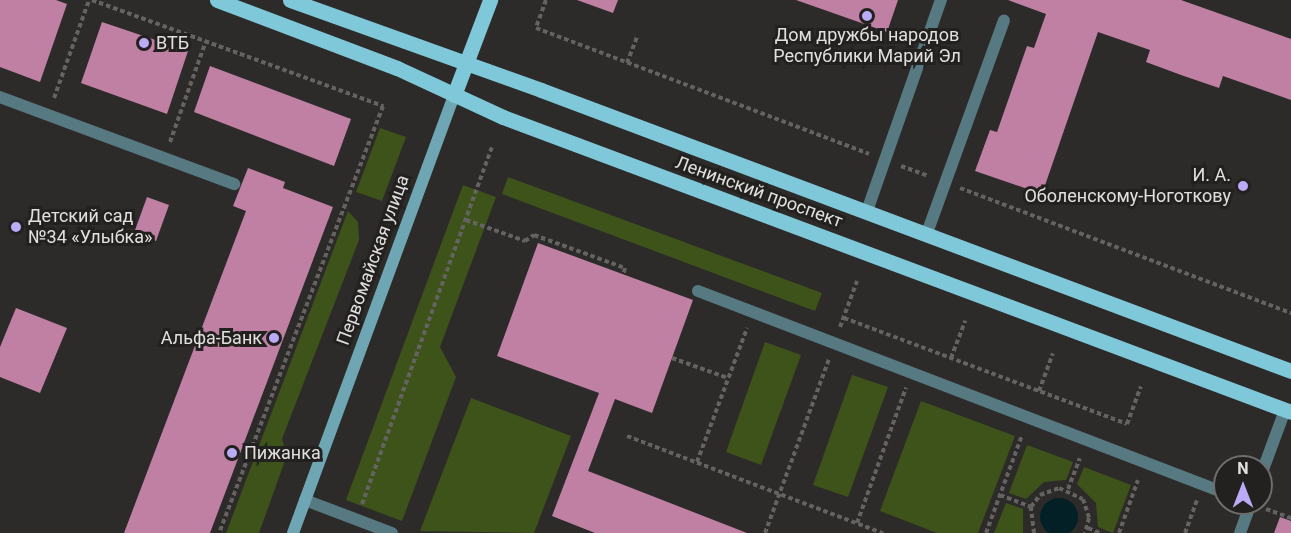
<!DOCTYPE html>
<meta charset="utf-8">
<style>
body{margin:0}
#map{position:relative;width:1291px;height:533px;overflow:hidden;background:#2d2b29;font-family:Roboto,sans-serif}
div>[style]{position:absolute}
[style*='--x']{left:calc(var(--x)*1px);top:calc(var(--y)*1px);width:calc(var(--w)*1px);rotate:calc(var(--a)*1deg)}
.green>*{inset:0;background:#3d531a}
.water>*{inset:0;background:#032026}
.round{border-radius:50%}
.building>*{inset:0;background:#bf80a3}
.path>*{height:4px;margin-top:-2px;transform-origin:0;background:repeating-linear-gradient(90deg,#656362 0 4.5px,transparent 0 7.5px)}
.lane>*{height:12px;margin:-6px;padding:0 6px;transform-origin:6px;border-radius:6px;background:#577982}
.secondary>*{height:12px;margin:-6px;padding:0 6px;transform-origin:6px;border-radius:6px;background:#6ea6b3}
.primary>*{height:15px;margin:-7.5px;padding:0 7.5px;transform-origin:7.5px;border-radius:7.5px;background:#7fc8d9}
.dots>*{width:16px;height:16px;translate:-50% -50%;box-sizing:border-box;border:3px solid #23211f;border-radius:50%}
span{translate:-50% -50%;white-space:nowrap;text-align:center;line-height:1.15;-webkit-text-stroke:6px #23211f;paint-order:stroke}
.poi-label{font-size:18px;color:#e2e0df}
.left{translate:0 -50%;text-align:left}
.right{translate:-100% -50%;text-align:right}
.street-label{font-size:18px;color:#e2e0df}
.north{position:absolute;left:1213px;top:455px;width:60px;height:60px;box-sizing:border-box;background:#23211f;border:2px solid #6f6d6c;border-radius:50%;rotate:0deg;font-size:16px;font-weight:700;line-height:24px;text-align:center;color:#e2e0df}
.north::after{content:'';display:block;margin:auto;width:21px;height:27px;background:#bbaaf6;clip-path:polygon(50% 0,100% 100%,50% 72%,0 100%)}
</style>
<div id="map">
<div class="green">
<div style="clip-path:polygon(380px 128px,406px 137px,382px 201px,356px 192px)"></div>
<div style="clip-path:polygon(508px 177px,822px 293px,815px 311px,502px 194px)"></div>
<div style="clip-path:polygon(463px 185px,496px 197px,440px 347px,456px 377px,402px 521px,346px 500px)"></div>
<div style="clip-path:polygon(348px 211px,358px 222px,359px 240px,282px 439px,287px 455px,259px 533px,226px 533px)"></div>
<div style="clip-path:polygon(765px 342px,801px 355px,761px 465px,726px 452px)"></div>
<div style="clip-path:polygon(852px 375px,888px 387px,848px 497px,813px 485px)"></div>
<div style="clip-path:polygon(471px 398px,571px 436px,534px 533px,420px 531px)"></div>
<div style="clip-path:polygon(921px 401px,1015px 436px,978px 533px,937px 533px,880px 511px)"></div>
<div style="clip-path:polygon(1027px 445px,1073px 462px,1066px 480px,1044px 482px,1026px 499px,1009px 493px)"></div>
<div style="clip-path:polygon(1084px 467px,1131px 485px,1113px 533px,1098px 527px,1096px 503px,1077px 484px)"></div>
<div style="clip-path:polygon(1006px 503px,1023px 509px,1023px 533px,994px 533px)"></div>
</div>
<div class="water">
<div class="round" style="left:1040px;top:498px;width:38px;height:38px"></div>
</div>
<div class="building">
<div style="clip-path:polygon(0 0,56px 0,67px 4px,40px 82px,0 67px)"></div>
<div style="clip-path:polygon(577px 0,618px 0,613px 13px)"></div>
<div style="clip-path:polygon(796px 0,898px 0,887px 32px)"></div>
<div style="clip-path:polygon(1008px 0,1181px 0,1291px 39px,1291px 100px,1223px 76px,1219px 88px,1181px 75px,1146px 62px,1150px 50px,1098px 32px,1042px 194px,975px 171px,990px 130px,997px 132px,1027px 46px,1034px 48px,1046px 14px)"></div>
<div style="clip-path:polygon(102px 22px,188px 51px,167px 114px,81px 83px)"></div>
<div style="clip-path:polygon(210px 66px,351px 119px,334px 166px,194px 112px)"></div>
<div style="clip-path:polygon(248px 168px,285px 182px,283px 188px,333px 207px,210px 533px,124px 533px,246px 211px,233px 206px)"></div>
<div style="clip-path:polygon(147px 197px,169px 205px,156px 241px,134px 233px)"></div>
<div style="clip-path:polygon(538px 243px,693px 300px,652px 413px,615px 399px,588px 471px,747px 533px,595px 533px,552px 516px,599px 393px,497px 356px)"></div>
<div style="clip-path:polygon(16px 308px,67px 328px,40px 393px,0 377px,0 347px)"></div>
<div style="clip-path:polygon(1280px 517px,1291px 521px,1291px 533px,1274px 533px)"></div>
</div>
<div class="path">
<div style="--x:92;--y:0;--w:310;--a:20"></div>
<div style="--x:383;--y:106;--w:457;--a:111"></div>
<div style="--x:546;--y:0;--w:30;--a:110"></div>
<div style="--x:536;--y:28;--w:356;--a:20.7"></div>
<div style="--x:627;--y:63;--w:28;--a:-69"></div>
<div style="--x:54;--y:98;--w:104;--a:-70.3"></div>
<div style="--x:170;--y:142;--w:107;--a:-70.4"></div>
<div style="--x:901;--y:166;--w:29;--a:20"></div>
<div style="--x:960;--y:188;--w:354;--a:20.7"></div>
<div style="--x:466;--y:220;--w:63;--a:19.6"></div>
<div style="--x:525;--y:241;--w:11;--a:-34"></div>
<div style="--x:534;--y:235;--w:97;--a:19.9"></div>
<div style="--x:625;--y:268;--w:7;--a:106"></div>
<div style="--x:844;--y:318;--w:302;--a:20.5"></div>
<div style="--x:1127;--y:424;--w:40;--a:-69.8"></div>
<div style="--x:840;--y:327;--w:49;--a:-69.7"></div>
<div style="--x:672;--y:358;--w:59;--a:19.7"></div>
<div style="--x:951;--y:358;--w:40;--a:-69"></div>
<div style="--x:1039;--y:391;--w:40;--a:-69.8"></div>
<div style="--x:627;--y:436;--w:274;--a:20.8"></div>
<div style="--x:697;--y:462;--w:143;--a:-69.5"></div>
<div style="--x:1068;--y:489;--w:33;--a:-69"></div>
<div style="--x:1000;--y:495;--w:33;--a:21"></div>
<div style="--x:362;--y:504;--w:380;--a:-70"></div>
<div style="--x:1266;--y:509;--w:27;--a:20"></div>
<div style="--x:857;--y:523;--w:144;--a:-70.1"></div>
<div style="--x:1088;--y:528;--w:13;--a:23"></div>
<div style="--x:765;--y:533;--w:185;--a:-69.8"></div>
<div style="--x:986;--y:533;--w:104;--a:-69.8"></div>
<div style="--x:1034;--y:533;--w:26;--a:-97"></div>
<div style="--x:1031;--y:507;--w:15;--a:-53"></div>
<div style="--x:1040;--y:495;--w:20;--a:-20"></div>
<div style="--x:1059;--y:488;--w:26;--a:25"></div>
<div style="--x:1083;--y:499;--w:20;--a:72"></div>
<div style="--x:1089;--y:518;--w:16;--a:105"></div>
<div style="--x:1119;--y:533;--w:56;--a:-70.3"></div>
<div style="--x:1185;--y:533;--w:35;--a:-70"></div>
</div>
<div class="lane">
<div style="--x:0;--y:97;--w:250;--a:20.4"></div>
<div style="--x:867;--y:211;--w:224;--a:-70.7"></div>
<div style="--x:927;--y:233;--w:226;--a:-70.1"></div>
<div style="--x:698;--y:291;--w:564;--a:20.97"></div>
<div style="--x:1261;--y:475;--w:69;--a:-69.7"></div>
<div style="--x:305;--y:500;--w:93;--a:20.8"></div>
<div style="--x:1240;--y:533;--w:32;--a:-70"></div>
</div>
<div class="secondary">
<div style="--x:293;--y:533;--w:467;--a:-69.8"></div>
</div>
<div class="primary">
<div style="--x:217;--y:0;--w:192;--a:20.7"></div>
<div style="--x:397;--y:68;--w:117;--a:24.8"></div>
<div style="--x:503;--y:117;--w:841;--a:20.52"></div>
<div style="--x:290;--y:0;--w:267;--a:19.7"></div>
<div style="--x:541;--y:90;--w:801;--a:20.54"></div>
<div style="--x:454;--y:95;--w:102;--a:-69.2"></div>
</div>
<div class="dots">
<div style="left:867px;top:16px;background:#bbaaf6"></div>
<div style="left:144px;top:43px;background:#bbaaf6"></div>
<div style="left:1243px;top:186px;background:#bbaaf6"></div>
<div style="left:16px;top:227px;background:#bbaaf6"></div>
<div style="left:274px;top:338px;background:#bbaaf6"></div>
<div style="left:232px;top:453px;background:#bbaaf6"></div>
</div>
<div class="poi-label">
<span style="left:867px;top:46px">Дом дружбы народов<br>Республики Марий Эл</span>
<span class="left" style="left:156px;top:43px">ВТБ</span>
<span class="right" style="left:1231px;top:186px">И. А.<br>Оболенскому-Ноготкову</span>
<span class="left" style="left:28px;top:227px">Детский сад<br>№34 «Улыбка»</span>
<span class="right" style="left:262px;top:338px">Альфа-Банк</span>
<span class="left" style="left:244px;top:453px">Пижанка</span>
</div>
<div class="street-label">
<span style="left:759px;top:192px;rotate:20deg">Ленинский проспект</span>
<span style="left:373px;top:260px;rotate:-70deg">Первомайская улица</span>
</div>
<div class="north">N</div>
</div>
